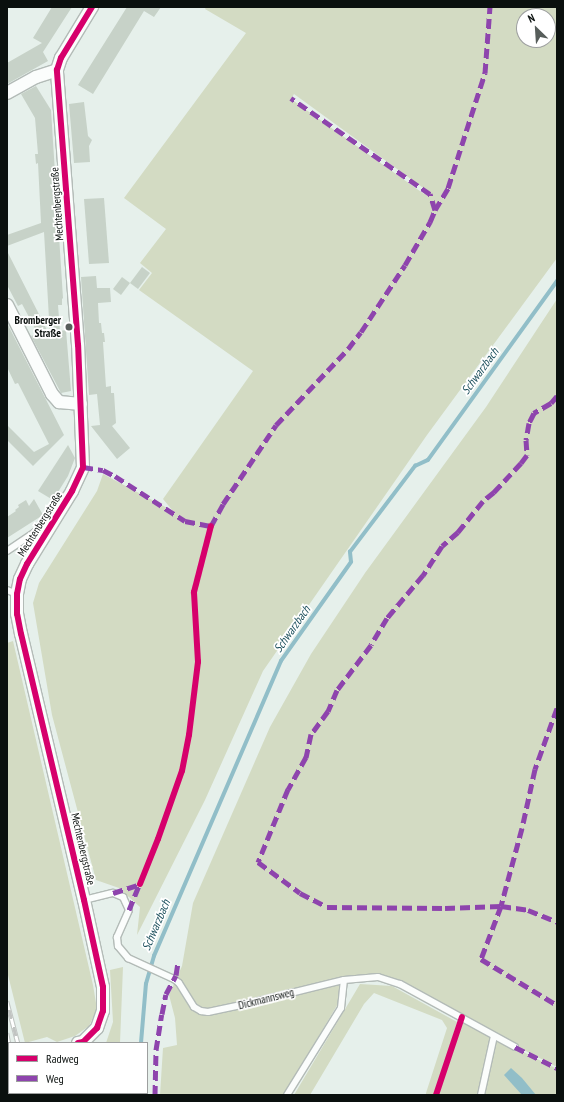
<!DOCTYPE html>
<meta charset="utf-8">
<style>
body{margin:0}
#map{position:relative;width:564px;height:1102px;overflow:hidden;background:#e6f0eb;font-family:"PT Sans Narrow",sans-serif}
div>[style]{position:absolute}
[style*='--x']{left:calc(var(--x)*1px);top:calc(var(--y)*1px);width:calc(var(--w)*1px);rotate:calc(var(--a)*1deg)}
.green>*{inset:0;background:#d3dbc3}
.water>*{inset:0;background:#91bec8}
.stream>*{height:3.5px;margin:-1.75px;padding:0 1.75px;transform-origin:1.75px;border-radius:1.75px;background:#91bec8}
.building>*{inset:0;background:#c7d2c8}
.minor-tunnel>*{height:12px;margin-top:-6px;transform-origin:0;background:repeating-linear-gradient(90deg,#c5ceca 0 12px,transparent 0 18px)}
.roads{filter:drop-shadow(1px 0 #b3bbb7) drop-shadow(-1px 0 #b3bbb7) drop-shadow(0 1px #b3bbb7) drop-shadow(0 -1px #b3bbb7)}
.service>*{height:6px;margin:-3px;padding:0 3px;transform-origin:3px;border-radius:3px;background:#fbfdfc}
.minor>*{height:12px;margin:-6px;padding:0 6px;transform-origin:6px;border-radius:6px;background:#fbfdfc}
.rail>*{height:4.5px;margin-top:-2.25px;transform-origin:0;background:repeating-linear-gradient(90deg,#fff 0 9px,#c1c4c2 0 18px);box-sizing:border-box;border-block:1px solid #c1c4c2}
.quiet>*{height:5px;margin-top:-2.5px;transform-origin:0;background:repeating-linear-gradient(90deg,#8e44ad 0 10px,transparent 0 15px)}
.cycleway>*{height:6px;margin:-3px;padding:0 3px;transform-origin:3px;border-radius:3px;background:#d6006c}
.dots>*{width:11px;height:11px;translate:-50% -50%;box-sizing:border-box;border:2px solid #fff;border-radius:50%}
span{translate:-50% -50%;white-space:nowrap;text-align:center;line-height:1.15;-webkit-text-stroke:3.5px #fff;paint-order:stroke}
.street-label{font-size:11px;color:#0a100e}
.poi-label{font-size:11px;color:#0a100e;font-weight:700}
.right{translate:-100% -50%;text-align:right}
.water-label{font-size:12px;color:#1d505d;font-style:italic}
.frame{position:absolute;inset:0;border:8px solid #0a100e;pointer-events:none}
.legend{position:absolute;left:8px;top:1042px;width:140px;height:52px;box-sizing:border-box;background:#fff;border:1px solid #9d9f9f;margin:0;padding:5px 7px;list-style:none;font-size:12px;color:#0a100e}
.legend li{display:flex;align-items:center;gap:8px;height:20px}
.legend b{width:20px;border:1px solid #9d9f9f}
.north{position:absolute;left:516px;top:8px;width:40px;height:40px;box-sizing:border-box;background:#fff;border:1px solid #9d9f9f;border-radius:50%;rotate:335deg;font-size:11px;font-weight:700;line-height:16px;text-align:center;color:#0a100e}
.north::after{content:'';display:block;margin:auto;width:14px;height:18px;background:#575e5b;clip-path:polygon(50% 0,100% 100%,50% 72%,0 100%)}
</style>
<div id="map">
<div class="green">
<div style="clip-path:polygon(evenodd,206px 7px,557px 7px,557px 258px,427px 435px,263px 671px,205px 800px,137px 935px,140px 907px,119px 888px,96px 880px,52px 715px,33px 603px,39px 583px,97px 491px,103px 474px,173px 511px,163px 499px,253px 371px,139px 290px,152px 273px,140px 263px,166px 229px,124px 198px,246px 33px,205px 9px,206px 7px,524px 16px,548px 16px,548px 40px,524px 40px,524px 16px,206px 7px,294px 94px,426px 190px,424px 194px,291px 99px,294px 94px)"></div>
<div style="clip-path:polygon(557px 299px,557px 1067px,379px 976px,343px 982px,339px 1002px,284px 1095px,160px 1095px,163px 1048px,177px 1045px,175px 1018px,169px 995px,182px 966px,193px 903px,270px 727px,311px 654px,365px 573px,486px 407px)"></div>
<div style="clip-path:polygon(13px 641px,93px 985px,97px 1009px,89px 1026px,75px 1036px,57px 1042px,47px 1037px,25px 1043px,7px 971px,7px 643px)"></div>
<div style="clip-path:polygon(123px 967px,120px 1043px,106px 1043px,113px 1022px,110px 970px)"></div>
<div style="clip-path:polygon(360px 984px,392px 986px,457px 1022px,435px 1095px,426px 1095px,426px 1093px,447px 1028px,442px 1020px,374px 993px,364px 1004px,310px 1095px,294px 1095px)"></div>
<div style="clip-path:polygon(462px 1021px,557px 1069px,557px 1095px,437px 1095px)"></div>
<div style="clip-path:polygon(40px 1093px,120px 1093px,120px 1095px,40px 1095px)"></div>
</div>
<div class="water">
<div style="clip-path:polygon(511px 1068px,522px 1078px,536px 1095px,522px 1095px,504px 1075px)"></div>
</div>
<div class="stream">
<div style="--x:141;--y:1043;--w:59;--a:-85.2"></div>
<div style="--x:146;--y:984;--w:29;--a:-74"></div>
<div style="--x:154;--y:956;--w:321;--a:-66.7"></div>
<div style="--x:281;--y:661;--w:121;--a:-54.7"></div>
<div style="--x:351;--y:562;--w:10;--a:-96"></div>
<div style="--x:350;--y:552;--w:108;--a:-52.9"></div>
<div style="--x:415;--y:466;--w:14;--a:-25"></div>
<div style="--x:428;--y:460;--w:221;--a:-54.2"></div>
<div style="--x:138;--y:1095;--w:2;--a:-63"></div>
</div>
<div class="building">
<div style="clip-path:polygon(52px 7px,72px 7px,43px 52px,48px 61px,7px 84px,7px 63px,42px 43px,33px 38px)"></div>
<div style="clip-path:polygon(127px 7px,161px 7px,154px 17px,144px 11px,93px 94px,78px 85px)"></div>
<div style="clip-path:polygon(36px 86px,51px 110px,63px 298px,62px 299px,62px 305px,58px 305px,60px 331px,66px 330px,71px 391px,61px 393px,31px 336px,38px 334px,22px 304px,18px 306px,7px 285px,7px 251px,50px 336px,44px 232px,7px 246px,7px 235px,41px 223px,38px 163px,36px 164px,35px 154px,38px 154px,35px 118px,21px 94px)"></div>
<div style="clip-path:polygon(84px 102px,88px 136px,92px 140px,89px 146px,90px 162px,74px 163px,69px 104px)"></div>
<div style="clip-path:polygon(104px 198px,109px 263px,89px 264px,84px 199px)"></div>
<div style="clip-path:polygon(142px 267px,150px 273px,138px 289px,130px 283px)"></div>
<div style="clip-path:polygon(96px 276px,97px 288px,110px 288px,111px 302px,98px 303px,99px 323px,101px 323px,102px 333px,104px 333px,105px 342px,103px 342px,106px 387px,111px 386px,111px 393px,114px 393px,116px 423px,112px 426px,130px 448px,117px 459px,91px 426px,100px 425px,97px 394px,89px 395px,81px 277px)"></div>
<div style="clip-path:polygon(122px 277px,130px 283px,121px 295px,113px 289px)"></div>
<div style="clip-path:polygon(7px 323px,64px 435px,33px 466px,7px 440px,7px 425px,34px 452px,49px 444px,18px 383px,15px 384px,7px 367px)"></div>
<div style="clip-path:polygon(68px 445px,75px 458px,68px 476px,53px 500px,38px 491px)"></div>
<div style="clip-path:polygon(34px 499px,43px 515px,7px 538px,7px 517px,16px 511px,15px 510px,19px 507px,18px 505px,26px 500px,29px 506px)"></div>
</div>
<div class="minor-tunnel">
<div style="--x:7;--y:1062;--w:2;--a:-27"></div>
</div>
<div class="roads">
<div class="service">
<div style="--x:7;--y:551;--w:34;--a:-34"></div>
<div style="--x:35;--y:532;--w:11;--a:10"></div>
<div style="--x:7;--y:590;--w:11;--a:22"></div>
<div style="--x:84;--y:900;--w:30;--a:-14"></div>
<div style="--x:113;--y:893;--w:11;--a:22"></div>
<div style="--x:123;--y:897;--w:14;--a:65"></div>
<div style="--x:129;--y:910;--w:30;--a:114"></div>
<div style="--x:117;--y:937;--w:9;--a:84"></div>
<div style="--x:118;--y:946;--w:16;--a:50"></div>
<div style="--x:128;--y:958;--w:51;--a:24.5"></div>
<div style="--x:174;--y:979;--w:6;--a:39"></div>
<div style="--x:179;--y:983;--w:28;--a:58"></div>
<div style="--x:194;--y:1007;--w:8;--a:30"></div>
<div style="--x:201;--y:1011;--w:7;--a:8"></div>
<div style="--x:208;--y:1012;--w:35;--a:-12"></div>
<div style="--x:242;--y:1005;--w:105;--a:-13.8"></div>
<div style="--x:344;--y:980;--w:34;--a:-5"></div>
<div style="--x:378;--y:977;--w:23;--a:18"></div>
<div style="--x:400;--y:984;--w:131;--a:28.7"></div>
<div style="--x:287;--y:1095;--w:102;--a:-58.2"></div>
<div style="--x:341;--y:1008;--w:28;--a:-84"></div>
<div style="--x:481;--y:1095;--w:60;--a:-77.6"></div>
</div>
<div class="minor">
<div style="--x:7;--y:93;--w:33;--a:-29"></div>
<div style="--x:36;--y:77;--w:22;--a:-18"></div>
<div style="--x:7;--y:305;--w:100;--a:63.2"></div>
<div style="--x:52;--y:394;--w:11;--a:49"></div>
<div style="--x:59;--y:402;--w:22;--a:5"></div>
<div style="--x:78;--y:1043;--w:5;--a:-11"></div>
<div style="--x:83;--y:1042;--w:20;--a:-45"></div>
<div style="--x:97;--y:1028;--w:18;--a:-71"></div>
<div style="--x:103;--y:1011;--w:24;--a:-90"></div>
<div style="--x:103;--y:987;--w:89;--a:-102.3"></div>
<div style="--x:84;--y:900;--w:273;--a:-103.3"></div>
<div style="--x:21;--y:634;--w:20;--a:-101"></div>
<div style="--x:17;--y:614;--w:20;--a:-90"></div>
<div style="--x:17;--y:594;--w:15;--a:-79"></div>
<div style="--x:20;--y:579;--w:17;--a:-65"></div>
<div style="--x:27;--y:564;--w:86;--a:-58.3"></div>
<div style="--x:72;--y:491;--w:26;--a:-65"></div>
<div style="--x:83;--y:467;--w:122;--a:-92.3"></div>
<div style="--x:78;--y:345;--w:276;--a:-94.4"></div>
<div style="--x:57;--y:70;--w:13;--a:-72"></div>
<div style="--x:61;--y:58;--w:60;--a:-58.7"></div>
</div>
</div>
<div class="rail">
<div style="--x:7;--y:1001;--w:43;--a:75.3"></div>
<div style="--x:7;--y:1033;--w:10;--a:79"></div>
<div style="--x:22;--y:1093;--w:2;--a:63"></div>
<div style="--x:30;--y:1093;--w:2;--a:63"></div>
</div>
<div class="quiet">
<div style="--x:435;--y:210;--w:26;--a:-59"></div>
<div style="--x:448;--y:188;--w:121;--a:-72.2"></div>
<div style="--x:485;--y:73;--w:66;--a:-85.7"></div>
<div style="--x:557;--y:396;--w:9;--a:131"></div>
<div style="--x:551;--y:403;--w:20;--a:150"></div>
<div style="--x:534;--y:413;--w:11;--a:117"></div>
<div style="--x:529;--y:423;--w:17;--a:100"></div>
<div style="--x:526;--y:440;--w:15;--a:86"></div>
<div style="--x:527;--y:455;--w:10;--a:127"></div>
<div style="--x:521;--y:463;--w:40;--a:133"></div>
<div style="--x:494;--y:492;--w:14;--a:141"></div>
<div style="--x:483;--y:501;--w:40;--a:129"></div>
<div style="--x:458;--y:532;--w:21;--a:139"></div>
<div style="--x:442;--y:546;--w:35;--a:123"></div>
<div style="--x:423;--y:575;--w:56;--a:129.9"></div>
<div style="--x:387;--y:618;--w:31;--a:121"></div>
<div style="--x:371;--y:645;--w:56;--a:127.1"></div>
<div style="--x:337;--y:690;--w:23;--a:113"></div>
<div style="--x:328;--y:711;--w:29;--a:126"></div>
<div style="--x:311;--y:734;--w:24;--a:102"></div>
<div style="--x:306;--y:757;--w:37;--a:119"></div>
<div style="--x:288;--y:789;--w:79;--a:112.3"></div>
<div style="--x:258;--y:862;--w:52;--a:36.4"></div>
<div style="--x:300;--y:893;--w:30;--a:27"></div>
<div style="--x:327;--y:907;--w:118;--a:0.5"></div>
<div style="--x:445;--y:908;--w:56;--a:-2"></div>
<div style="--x:501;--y:906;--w:27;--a:8"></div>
<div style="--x:528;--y:910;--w:31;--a:22"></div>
<div style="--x:83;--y:467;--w:20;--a:9"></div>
<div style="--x:103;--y:470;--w:13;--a:27"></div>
<div style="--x:115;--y:476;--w:83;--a:32.7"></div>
<div style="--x:185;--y:521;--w:26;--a:11"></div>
<div style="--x:211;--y:526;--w:25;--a:-61"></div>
<div style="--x:223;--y:504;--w:95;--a:-56.1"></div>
<div style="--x:276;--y:425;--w:105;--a:-46.5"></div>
<div style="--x:348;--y:349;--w:21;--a:-53"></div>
<div style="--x:361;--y:332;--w:80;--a:-56.7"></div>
<div style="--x:405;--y:265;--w:50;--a:-59.8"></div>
<div style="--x:430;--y:222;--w:13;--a:-67"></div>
<div style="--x:435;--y:210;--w:17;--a:-107"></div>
<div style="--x:430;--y:194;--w:169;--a:-145.4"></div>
<div style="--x:557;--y:708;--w:65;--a:109.8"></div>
<div style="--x:535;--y:769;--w:60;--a:102.4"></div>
<div style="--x:522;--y:828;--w:81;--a:105.1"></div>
<div style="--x:501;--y:906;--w:57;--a:110.7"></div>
<div style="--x:481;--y:959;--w:89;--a:31.2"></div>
<div style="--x:113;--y:893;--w:28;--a:-18"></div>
<div style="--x:129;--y:910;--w:31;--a:-68"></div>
<div style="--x:515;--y:1047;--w:47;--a:26.6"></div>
<div style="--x:155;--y:1095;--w:45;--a:-88.7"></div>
<div style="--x:156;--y:1050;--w:36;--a:-81"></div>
<div style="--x:162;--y:1014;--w:20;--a:-79"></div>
<div style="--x:166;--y:994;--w:21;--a:-62"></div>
<div style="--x:176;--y:975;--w:13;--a:-81"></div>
</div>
<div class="cycleway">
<div style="--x:140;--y:884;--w:48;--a:-68.2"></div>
<div style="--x:158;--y:839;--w:72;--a:-70.6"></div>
<div style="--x:182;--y:771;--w:37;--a:-79"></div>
<div style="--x:189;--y:735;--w:74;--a:-83"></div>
<div style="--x:198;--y:662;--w:70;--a:-93.3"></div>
<div style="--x:194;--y:592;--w:68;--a:-75.6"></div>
<div style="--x:78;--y:1043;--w:5;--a:-11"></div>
<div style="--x:83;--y:1042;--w:20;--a:-45"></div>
<div style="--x:97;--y:1028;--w:18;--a:-71"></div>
<div style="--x:103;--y:1011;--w:24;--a:-90"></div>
<div style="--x:103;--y:987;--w:89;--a:-102.3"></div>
<div style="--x:84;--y:900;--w:273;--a:-103.3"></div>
<div style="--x:21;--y:634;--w:20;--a:-101"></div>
<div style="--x:17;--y:614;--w:20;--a:-90"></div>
<div style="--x:17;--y:594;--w:15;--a:-79"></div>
<div style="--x:20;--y:579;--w:17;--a:-65"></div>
<div style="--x:27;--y:564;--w:86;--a:-58.3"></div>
<div style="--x:72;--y:491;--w:26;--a:-65"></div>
<div style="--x:83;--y:467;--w:122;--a:-92.3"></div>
<div style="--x:78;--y:345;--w:276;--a:-94.4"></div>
<div style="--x:57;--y:70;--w:13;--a:-72"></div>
<div style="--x:61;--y:58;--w:60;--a:-58.7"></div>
<div style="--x:436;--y:1095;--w:82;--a:-71.6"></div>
</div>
<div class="dots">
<div style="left:69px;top:327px;background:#575e5b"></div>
</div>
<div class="street-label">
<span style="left:57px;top:204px;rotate:-94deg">Mechtenbergstraße</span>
<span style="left:40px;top:524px;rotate:-58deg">Mechtenbergstraße</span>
<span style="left:83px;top:849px;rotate:77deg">Mechtenbergstraße</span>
<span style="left:266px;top:999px;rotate:-14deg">Dickmannsweg</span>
</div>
<div class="poi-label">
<span class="right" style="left:61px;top:327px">Bromberger<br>Straße</span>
</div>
<div class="water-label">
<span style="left:480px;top:371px;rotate:-54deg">Schwarzbach</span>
<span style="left:292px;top:629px;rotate:-55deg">Schwarzbach</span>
<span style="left:156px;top:925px;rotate:-67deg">Schwarzbach</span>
</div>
<div class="frame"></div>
<ul class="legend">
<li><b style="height:5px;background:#d6006c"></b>Radweg</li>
<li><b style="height:5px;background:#8e44ad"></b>Weg</li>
</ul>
<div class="north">N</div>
</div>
